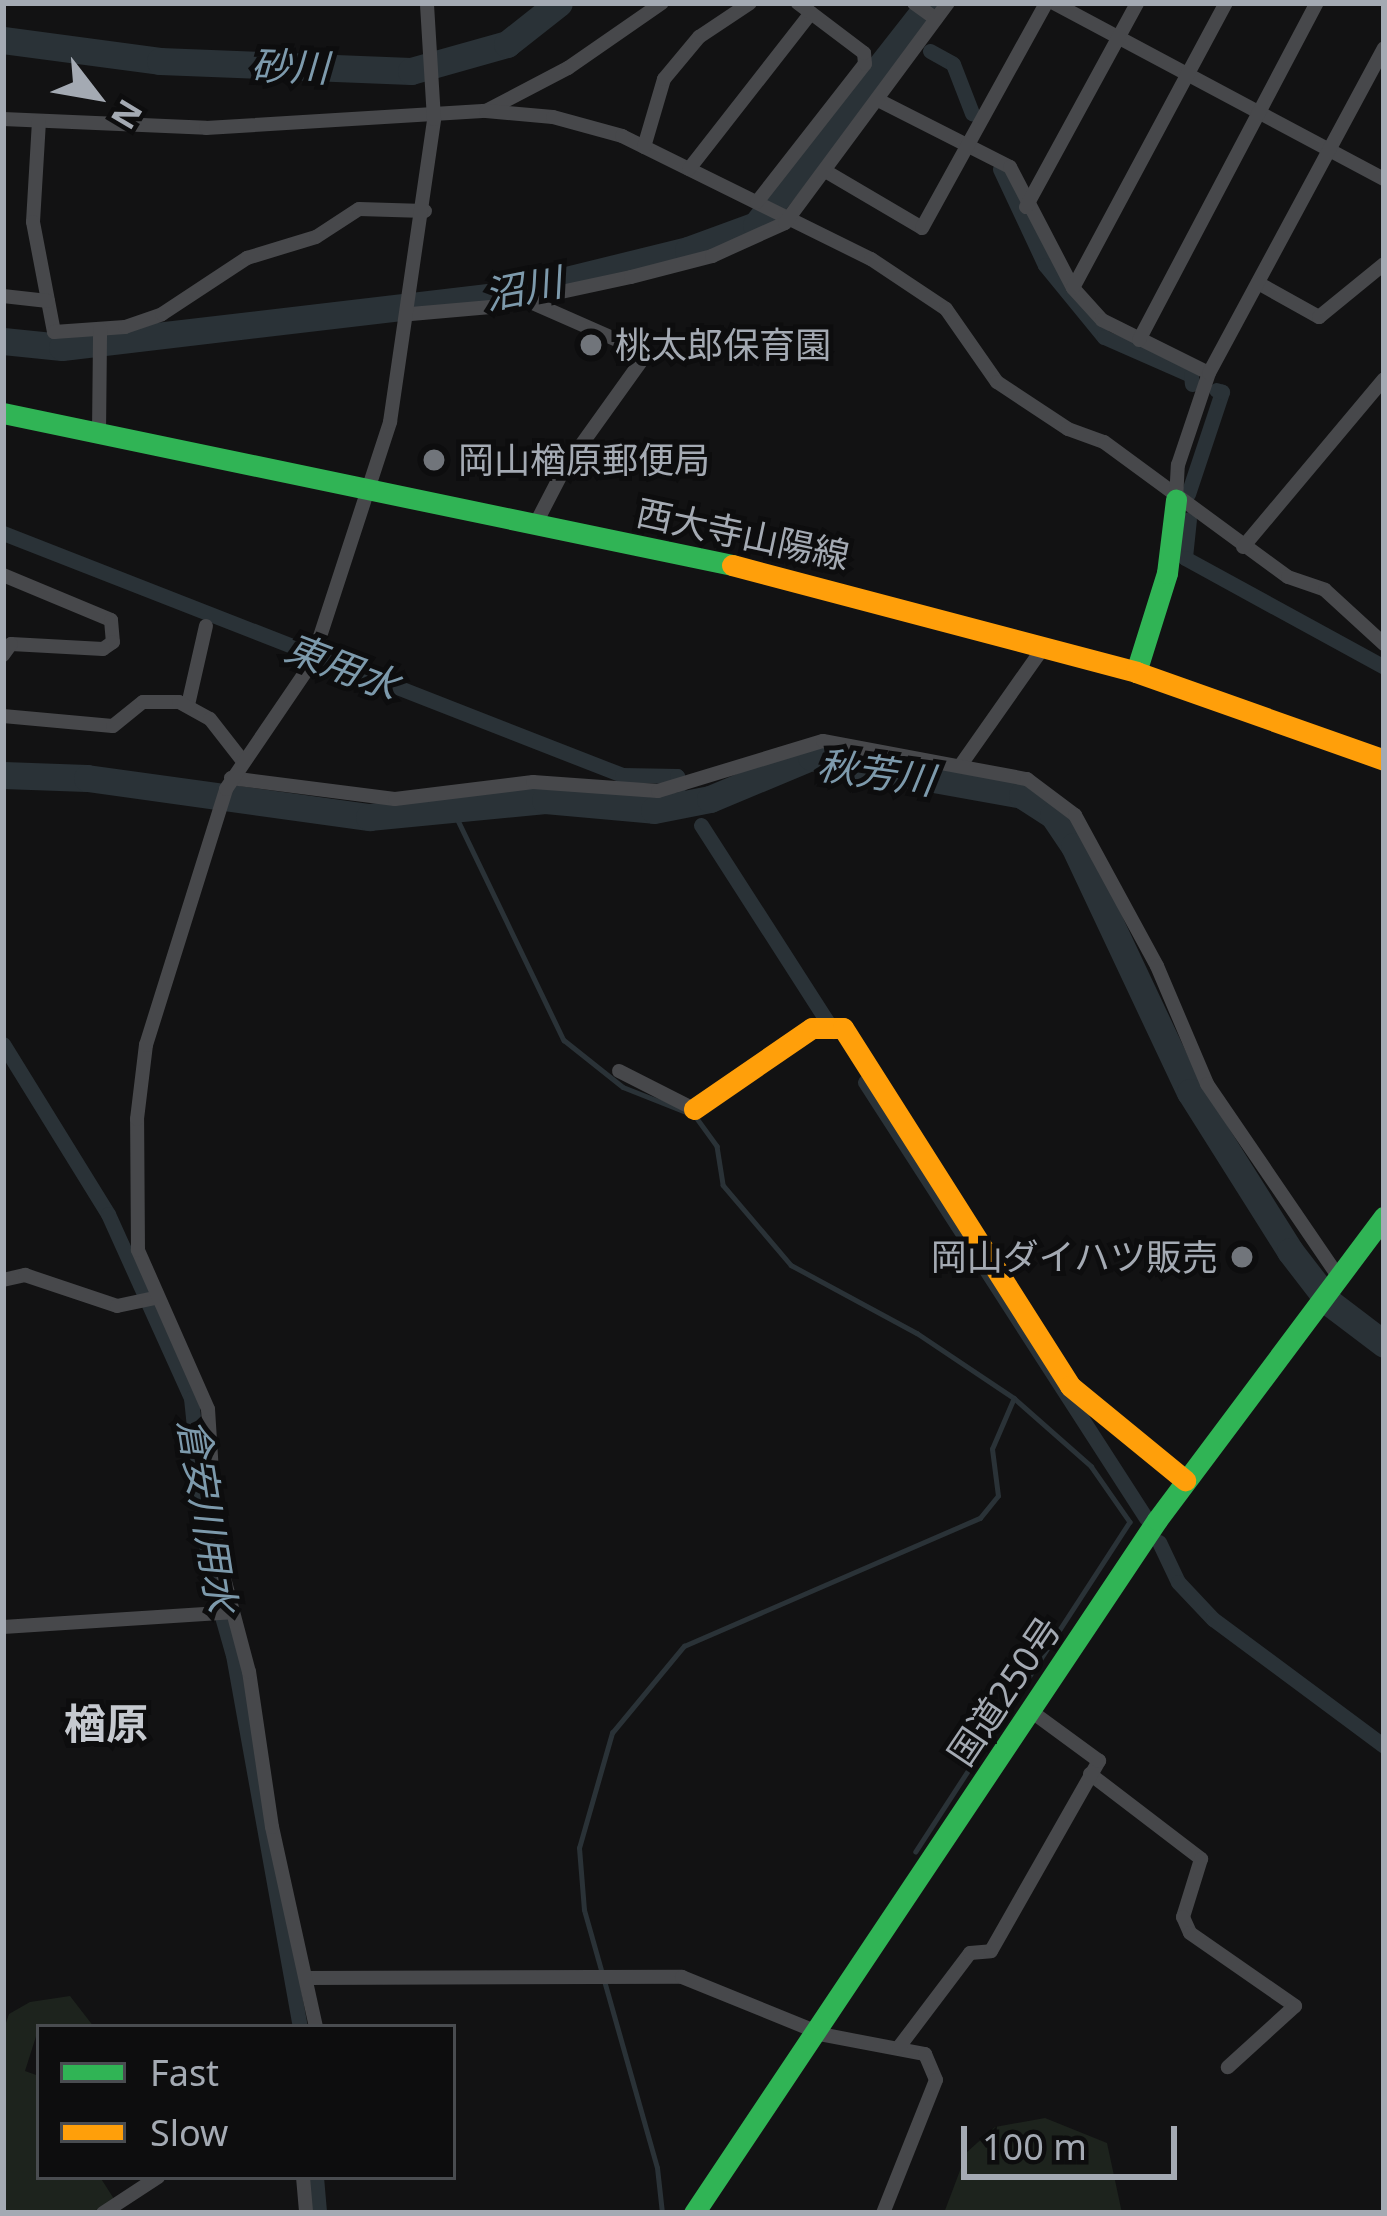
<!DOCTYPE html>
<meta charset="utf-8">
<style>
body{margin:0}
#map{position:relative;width:1387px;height:2216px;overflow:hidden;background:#121213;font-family:"Noto Sans","Noto Sans JP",sans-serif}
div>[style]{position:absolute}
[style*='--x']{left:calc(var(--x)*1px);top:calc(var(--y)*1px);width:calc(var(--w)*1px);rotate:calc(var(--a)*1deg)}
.green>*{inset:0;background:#1d231d}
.stream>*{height:4.5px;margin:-2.25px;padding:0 2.25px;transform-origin:2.25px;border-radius:2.25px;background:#2a3237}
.canal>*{height:15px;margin:-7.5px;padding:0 7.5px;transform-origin:7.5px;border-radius:7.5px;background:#2a3237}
.river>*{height:27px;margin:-13.5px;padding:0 13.5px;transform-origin:13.5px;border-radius:13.5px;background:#2a3237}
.street>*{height:14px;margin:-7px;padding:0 7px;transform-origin:7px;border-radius:7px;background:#47484b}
.fast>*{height:21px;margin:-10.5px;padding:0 10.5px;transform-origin:10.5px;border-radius:10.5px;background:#30b455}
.slow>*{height:21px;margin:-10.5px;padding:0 10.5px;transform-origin:10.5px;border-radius:10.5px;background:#ff9f0a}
.dots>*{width:33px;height:33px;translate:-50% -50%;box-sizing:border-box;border:6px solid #0d0d0e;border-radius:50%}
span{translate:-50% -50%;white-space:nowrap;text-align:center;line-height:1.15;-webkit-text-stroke:10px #0d0d0e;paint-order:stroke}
.poi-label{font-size:36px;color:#a4aab3}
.left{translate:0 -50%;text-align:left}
.right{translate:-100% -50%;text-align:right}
.street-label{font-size:36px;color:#a4aab3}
.water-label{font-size:39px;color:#7d9aac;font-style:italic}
.quarter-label{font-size:42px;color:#c5c9cf;font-weight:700}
.frame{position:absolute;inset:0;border:6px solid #a4aab3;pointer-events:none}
.legend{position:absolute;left:36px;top:2024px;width:420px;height:156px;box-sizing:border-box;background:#0d0d0e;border:3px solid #494c50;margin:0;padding:15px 21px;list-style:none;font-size:36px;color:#a4aab3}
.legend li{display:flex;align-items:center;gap:24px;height:60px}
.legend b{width:60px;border:3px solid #494c50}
.north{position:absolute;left:36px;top:36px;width:120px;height:120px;-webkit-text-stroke:9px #0d0d0e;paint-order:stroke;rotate:121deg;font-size:33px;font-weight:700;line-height:48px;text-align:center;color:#a4aab3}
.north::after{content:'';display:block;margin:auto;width:42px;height:54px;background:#a4aab3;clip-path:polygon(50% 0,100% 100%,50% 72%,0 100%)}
.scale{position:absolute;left:961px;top:2126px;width:216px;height:54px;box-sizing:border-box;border:6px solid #a4aab3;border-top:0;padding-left:15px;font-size:36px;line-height:42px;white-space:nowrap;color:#a4aab3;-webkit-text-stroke:9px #0d0d0e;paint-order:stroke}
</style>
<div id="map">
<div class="green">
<div style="clip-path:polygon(70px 1996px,94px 2027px,39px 2027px,25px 2071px,39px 2076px,39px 2177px,100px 2177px,123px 2213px,3px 2213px,3px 2032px,9px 2014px,30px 2002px)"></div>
<div style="clip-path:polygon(1045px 2118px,1107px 2143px,1122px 2213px,944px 2213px,967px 2152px,995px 2127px)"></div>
</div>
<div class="stream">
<div style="--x:455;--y:814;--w:251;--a:64.3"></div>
<div style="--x:564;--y:1040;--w:75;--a:38.5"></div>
<div style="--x:623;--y:1087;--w:68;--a:21.6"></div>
<div style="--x:696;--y:1117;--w:36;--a:54"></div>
<div style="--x:717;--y:1146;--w:39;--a:81"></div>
<div style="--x:723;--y:1185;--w:105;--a:49.6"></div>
<div style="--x:791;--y:1265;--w:143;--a:28.4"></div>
<div style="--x:917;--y:1333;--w:117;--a:33.8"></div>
<div style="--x:1014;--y:1398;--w:103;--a:41.4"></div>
<div style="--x:1091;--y:1466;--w:68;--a:55.1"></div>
<div style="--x:1130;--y:1522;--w:393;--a:123"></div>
<div style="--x:662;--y:2213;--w:45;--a:-96.3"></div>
<div style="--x:657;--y:2168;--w:268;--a:-105.8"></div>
<div style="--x:584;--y:1910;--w:62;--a:-94.6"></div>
<div style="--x:579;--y:1848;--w:120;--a:-74"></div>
<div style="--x:612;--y:1733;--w:113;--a:-50.4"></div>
<div style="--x:684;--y:1646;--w:322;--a:-23.4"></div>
<div style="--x:980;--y:1518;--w:28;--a:-51"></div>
<div style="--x:998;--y:1496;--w:47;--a:-97.3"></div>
<div style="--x:992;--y:1449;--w:53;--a:-66.8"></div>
</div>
<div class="canal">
<div style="--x:905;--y:37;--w:2;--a:27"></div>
<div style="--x:930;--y:51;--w:26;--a:29"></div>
<div style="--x:953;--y:64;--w:53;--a:68.8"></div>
<div style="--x:1000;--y:169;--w:106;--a:64.9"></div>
<div style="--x:1045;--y:265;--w:93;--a:50.7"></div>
<div style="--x:1104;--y:337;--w:95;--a:23.6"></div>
<div style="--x:1191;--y:375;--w:9;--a:84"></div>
<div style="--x:1188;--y:494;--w:108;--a:-71.6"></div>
<div style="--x:1222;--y:392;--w:6;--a:-162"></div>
<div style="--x:1189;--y:519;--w:39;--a:96"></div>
<div style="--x:1185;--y:558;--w:227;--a:28.7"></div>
<div style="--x:3;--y:533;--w:665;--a:21.35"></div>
<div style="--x:622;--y:775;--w:55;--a:1"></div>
<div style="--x:677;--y:776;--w:9;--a:69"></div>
<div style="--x:701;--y:825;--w:245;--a:57.3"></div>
<div style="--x:3;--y:1044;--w:200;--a:58.3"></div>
<div style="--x:108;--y:1214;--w:202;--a:65.7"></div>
<div style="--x:191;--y:1398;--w:174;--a:84.1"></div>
<div style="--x:209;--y:1571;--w:87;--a:74.1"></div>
<div style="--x:233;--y:1655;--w:378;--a:79.8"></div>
<div style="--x:865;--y:1082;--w:519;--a:57.2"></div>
<div style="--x:1159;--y:1542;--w:44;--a:64.6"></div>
<div style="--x:1178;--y:1582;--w:51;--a:46.6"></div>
<div style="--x:1213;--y:1619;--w:213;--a:36.6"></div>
<div style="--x:316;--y:2177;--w:36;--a:85"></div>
</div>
<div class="river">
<div style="--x:3;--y:40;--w:158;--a:7.6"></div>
<div style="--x:160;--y:61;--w:251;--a:2.3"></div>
<div style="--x:411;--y:71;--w:100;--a:-15.7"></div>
<div style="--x:507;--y:44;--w:66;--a:-38.3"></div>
<div style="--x:3;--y:341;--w:59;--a:5.8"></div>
<div style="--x:62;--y:347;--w:446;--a:-6.7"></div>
<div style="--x:505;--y:295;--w:188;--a:-13.8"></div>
<div style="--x:688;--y:250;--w:72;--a:-20.2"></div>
<div style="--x:756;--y:225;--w:282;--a:-51.9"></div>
<div style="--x:3;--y:775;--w:84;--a:2"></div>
<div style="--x:87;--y:778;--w:285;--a:7.9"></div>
<div style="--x:369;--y:817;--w:177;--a:-5.5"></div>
<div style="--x:545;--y:800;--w:109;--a:5.2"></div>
<div style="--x:654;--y:810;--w:57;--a:-11.1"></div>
<div style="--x:710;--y:799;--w:109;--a:-22.6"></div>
<div style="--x:811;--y:757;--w:214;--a:10.2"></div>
<div style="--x:1022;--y:795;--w:37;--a:33"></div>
<div style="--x:1053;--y:815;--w:37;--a:56"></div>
<div style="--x:1074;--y:846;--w:272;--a:64.8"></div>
<div style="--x:1190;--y:1092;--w:188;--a:57.8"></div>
<div style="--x:1290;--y:1251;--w:66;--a:52.4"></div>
<div style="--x:1330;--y:1303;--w:68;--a:37.2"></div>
</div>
<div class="street">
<div style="--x:914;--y:3;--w:27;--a:36"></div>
<div style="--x:1054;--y:3;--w:374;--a:28.1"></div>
<div style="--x:878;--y:100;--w:148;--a:26.9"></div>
<div style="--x:1010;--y:167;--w:136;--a:62.5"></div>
<div style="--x:1073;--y:288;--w:43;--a:47.8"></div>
<div style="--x:1102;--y:320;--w:119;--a:26.4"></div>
<div style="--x:486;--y:111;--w:93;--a:-27.7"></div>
<div style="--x:568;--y:68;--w:114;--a:-34.7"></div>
<div style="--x:3;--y:119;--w:203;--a:2.5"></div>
<div style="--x:206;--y:128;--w:281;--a:-3.5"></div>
<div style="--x:486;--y:111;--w:67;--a:5.1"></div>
<div style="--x:553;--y:117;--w:72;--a:15.4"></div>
<div style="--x:622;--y:136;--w:278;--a:26.3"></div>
<div style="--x:871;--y:259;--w:90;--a:33.7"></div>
<div style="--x:946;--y:309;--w:89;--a:55.1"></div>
<div style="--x:997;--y:382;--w:85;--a:33.5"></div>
<div style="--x:1068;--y:429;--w:38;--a:20"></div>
<div style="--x:1104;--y:442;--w:228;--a:36.3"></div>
<div style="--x:1288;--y:577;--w:39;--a:19"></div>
<div style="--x:1325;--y:590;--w:80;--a:42.5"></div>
<div style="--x:39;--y:121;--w:101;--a:93.4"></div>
<div style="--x:33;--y:222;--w:112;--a:79.2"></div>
<div style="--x:54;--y:332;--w:71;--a:-4"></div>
<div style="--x:125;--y:327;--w:39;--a:-19"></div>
<div style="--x:162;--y:314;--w:102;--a:-33.4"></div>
<div style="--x:247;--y:258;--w:72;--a:-16.9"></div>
<div style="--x:316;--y:237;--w:51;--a:-33.1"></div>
<div style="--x:359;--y:209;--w:66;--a:1.7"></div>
<div style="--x:644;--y:147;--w:71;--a:-73.6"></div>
<div style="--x:664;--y:79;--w:55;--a:-50.2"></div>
<div style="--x:699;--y:37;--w:61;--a:-33.7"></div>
<div style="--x:689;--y:169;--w:198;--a:-52"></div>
<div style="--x:827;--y:172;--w:110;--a:30.5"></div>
<div style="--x:922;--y:228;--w:257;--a:-61.1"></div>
<div style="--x:757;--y:202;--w:175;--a:-52"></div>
<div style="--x:865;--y:64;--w:11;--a:-95"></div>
<div style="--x:864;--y:53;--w:83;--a:-142.9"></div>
<div style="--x:1026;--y:207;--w:232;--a:-61.4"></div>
<div style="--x:1258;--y:283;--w:70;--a:29.1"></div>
<div style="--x:1319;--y:317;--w:84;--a:-39.2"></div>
<div style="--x:1073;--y:288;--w:323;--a:-61.8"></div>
<div style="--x:3;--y:296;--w:45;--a:6.3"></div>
<div style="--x:526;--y:300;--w:132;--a:23.7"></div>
<div style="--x:647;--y:353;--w:143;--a:125.6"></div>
<div style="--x:564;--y:469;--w:61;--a:117.4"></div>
<div style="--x:411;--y:314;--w:80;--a:-5"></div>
<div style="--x:491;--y:307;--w:143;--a:-12.1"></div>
<div style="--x:631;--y:277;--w:84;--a:-14.5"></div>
<div style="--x:712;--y:256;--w:80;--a:-24.3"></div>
<div style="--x:785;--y:223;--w:274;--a:-53.5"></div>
<div style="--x:1139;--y:340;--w:381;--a:-62.2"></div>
<div style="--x:99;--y:433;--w:104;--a:-89.4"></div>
<div style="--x:1176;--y:500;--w:35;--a:-87"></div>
<div style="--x:1178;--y:465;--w:97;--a:-71.4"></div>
<div style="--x:1209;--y:373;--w:369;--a:-61.7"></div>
<div style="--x:1243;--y:547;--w:219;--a:-50"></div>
<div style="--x:3;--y:575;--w:117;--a:22.6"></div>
<div style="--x:111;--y:620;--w:22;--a:85"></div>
<div style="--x:113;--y:642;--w:12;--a:145"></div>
<div style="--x:103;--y:649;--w:92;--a:-176.9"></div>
<div style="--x:11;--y:644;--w:14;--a:126"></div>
<div style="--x:188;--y:705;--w:81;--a:-77.2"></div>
<div style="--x:3;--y:716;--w:110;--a:5.2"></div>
<div style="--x:113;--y:726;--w:38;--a:-39"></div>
<div style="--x:143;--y:702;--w:36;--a:0"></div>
<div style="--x:179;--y:702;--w:35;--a:29"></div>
<div style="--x:210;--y:719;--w:52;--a:52"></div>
<div style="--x:960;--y:766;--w:148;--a:-54.9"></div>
<div style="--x:231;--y:778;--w:165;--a:7.3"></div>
<div style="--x:395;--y:799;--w:139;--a:-7"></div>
<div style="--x:533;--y:782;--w:125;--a:4.1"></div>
<div style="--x:658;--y:791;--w:172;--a:-16.9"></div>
<div style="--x:823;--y:741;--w:208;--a:10.6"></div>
<div style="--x:1027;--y:779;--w:60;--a:36.9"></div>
<div style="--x:1075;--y:815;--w:172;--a:61.5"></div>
<div style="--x:1157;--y:966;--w:128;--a:67"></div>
<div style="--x:1207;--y:1084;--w:232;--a:55.7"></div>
<div style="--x:619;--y:1071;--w:84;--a:26.9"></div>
<div style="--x:3;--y:1280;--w:23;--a:-13"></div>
<div style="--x:25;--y:1275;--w:97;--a:18.6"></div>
<div style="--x:117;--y:1306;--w:38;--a:-12"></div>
<div style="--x:3;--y:1627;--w:229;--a:-3.7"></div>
<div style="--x:1090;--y:1774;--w:140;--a:37.4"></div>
<div style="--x:1201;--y:1859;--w:61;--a:107.2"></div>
<div style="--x:1183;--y:1917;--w:17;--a:66"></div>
<div style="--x:1190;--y:1933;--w:128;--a:34.8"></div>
<div style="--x:1295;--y:2006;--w:91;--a:137.7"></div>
<div style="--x:306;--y:1978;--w:376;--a:-0.2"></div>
<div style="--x:682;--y:1977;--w:154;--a:22.1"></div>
<div style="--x:825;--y:2035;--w:102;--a:10.8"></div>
<div style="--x:925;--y:2054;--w:28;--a:67"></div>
<div style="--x:936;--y:2080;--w:143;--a:111.7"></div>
<div style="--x:316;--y:2027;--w:205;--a:-102.4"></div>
<div style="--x:272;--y:1827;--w:157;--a:-98.4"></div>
<div style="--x:249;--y:1672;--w:124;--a:-104.9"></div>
<div style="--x:217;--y:1552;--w:143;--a:-93.6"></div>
<div style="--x:208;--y:1409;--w:174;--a:-113.8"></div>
<div style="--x:138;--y:1250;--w:131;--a:-90.4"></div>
<div style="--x:137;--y:1119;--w:75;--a:-83.1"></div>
<div style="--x:146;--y:1045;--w:268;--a:-72.6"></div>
<div style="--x:226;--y:789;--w:151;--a:-55.8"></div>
<div style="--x:311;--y:664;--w:255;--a:-71.9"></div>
<div style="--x:390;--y:422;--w:306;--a:-81.7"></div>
<div style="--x:434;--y:119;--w:116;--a:-93.5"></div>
<div style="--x:899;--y:2047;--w:118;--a:-52.9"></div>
<div style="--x:970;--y:1953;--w:21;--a:-5"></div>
<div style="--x:991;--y:1951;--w:219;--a:-60.4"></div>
<div style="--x:1099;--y:1761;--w:84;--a:-143.7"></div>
<div style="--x:303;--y:2177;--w:36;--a:85"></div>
<div style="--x:103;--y:2213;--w:66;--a:-33.2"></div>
</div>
<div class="fast">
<div style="--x:3;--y:413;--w:745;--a:11.78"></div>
<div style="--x:1136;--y:672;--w:104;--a:-72.6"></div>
<div style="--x:1167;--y:573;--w:74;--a:-83"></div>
<div style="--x:694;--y:2213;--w:833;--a:-56.25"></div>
<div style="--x:1157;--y:1520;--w:379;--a:-53.2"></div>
</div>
<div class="slow">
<div style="--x:732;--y:565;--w:418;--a:14.8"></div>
<div style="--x:1136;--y:672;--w:263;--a:19.5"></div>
<div style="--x:694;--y:1109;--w:143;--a:-34.5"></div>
<div style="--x:812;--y:1028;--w:31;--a:0"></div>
<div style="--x:843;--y:1028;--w:424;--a:57.6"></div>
<div style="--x:1070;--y:1386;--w:149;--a:39.3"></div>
</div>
<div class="dots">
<div style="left:591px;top:345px;background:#71757b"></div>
<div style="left:434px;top:460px;background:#71757b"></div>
<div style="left:1242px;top:1257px;background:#71757b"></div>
</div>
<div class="poi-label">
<span class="left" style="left:615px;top:345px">桃太郎保育園</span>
<span class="left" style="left:458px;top:460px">岡山楢原郵便局</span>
<span class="right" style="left:1218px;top:1257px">岡山ダイハツ販売</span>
</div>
<div class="street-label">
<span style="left:743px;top:534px;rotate:12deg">西大寺山陽線</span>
<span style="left:1004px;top:1691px;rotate:-56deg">国道250号</span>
</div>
<div class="water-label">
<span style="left:290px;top:66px;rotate:2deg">砂川</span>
<span style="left:523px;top:288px;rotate:-11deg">沼川</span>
<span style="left:342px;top:666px;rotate:21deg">東用水</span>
<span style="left:876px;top:772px;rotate:8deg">秋芳川</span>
<span style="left:208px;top:1515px;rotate:81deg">倉安川用水</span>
</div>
<div class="quarter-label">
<span style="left:106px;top:1723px">楢原</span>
</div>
<div class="frame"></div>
<ul class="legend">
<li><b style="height:15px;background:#30b455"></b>Fast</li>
<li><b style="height:15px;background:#ff9f0a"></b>Slow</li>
</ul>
<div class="north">N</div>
<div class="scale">100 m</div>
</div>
